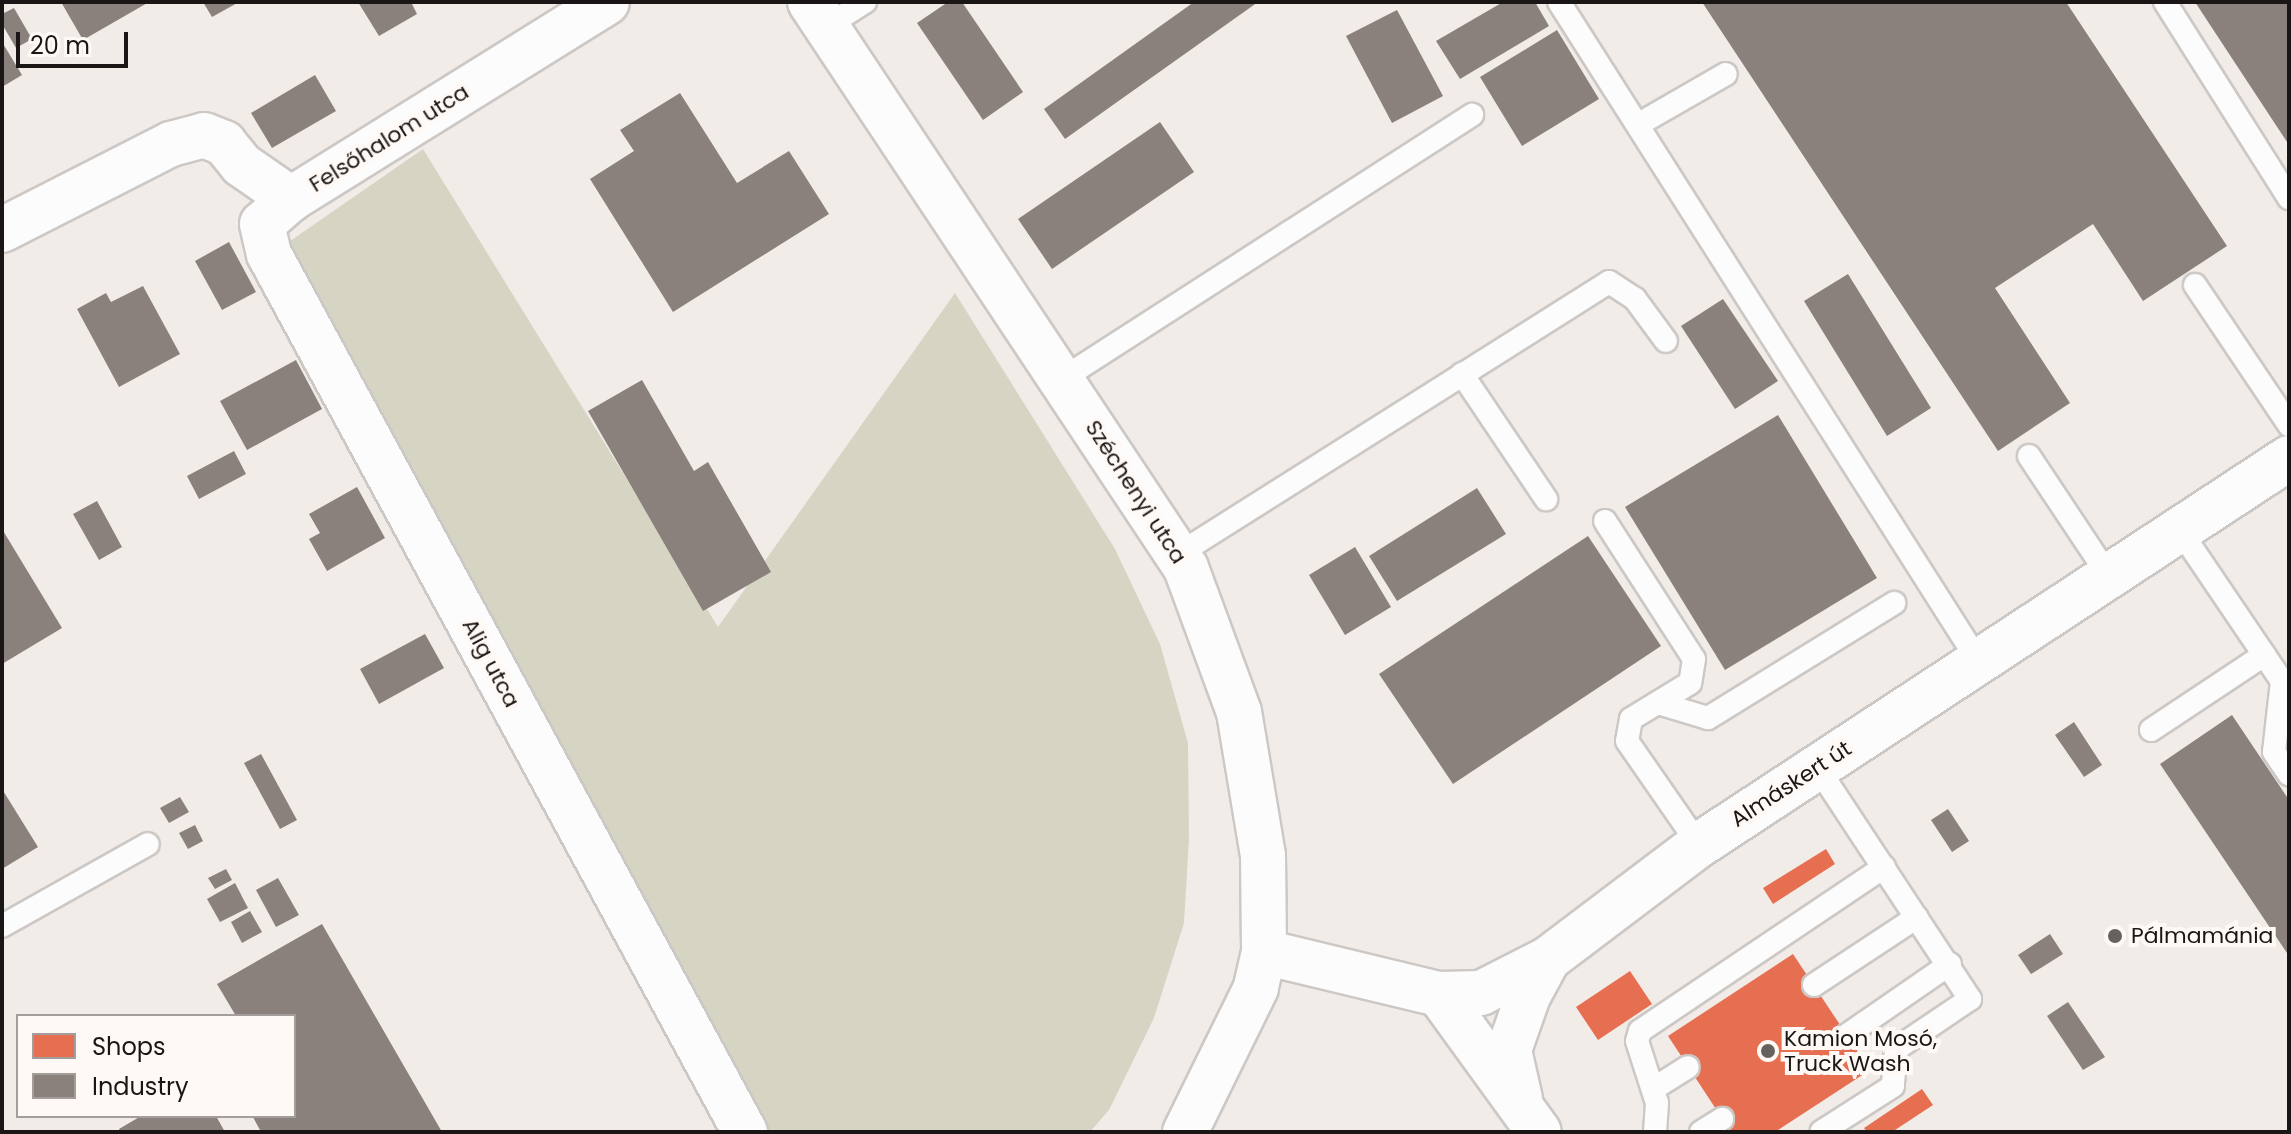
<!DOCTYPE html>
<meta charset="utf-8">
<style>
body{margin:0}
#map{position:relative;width:2291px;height:1134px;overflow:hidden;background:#f2ece8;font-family:Poppins,sans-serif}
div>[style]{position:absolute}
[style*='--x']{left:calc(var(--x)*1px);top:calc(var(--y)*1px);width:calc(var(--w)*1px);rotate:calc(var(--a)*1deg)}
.green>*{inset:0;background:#d6d4c3}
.shops>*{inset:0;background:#e76f51}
.industry>*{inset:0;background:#8a817c}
.roads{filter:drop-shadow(2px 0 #ccc8c5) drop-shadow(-2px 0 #ccc8c5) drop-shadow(0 2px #ccc8c5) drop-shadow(0 -2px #ccc8c5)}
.lane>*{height:22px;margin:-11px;padding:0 11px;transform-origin:11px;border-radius:11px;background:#fdfcfc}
.street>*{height:44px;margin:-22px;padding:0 22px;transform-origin:22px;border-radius:22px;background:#fdfcfc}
.secondary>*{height:44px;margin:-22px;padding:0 22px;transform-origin:22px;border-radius:22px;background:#fdfcfc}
.dots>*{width:22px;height:22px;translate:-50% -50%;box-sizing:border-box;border:4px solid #fff9f6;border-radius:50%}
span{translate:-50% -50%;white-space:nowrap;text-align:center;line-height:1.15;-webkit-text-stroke:8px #fff9f6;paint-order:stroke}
.street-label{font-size:22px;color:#1a1615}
.poi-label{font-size:22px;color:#1a1615}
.left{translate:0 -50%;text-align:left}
.frame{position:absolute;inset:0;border:4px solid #1a1615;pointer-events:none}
.legend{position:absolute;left:16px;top:1014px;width:280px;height:104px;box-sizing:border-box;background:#fff9f6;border:2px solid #a39e9c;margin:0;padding:10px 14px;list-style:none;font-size:24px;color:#1a1615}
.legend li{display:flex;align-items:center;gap:16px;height:40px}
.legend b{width:40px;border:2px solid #a39e9c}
.scale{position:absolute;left:16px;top:32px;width:112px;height:36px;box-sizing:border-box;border:4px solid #1a1615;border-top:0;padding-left:10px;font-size:24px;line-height:28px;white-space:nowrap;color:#1a1615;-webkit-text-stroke:6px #fff9f6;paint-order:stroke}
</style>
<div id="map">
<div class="green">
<div style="clip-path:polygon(423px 149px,718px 627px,955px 293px,1115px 549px,1160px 644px,1188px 743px,1189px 838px,1184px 923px,1154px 1018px,1109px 1110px,1090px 1132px,748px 1132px,270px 255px)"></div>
</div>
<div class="shops">
<div style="clip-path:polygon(1826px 849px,1835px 864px,1773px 904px,1763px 888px)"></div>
<div style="clip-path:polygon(1793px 954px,1870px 1070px,1775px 1132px,1731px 1132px,1668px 1036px)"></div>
<div style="clip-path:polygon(1630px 971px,1652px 1004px,1598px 1040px,1576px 1007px)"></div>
<div style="clip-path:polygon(1922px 1089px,1933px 1105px,1892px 1132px,1867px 1132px,1864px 1128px)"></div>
</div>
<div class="industry">
<div style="clip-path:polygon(61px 2px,149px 2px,83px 40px)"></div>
<div style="clip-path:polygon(203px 2px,239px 2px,212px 17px)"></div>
<div style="clip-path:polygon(358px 2px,411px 2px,417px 14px,379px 36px)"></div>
<div style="clip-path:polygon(948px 2px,962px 2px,1023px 92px,983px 120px,917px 23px)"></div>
<div style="clip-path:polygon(1194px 2px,1258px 2px,1065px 139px,1044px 109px)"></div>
<div style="clip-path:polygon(1503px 2px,1535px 2px,1549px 26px,1460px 79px,1436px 41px)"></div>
<div style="clip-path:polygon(1702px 2px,2066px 2px,2227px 246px,2143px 301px,2093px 224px,1995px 288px,2070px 403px,1998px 451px)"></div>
<div style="clip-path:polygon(2195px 2px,2289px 2px,2289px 145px)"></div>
<div style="clip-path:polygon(14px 8px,32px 39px,16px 48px,2px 24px,2px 14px)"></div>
<div style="clip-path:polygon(1397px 10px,1443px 96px,1392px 123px,1346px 36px)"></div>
<div style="clip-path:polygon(1557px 30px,1599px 99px,1522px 146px,1480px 77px)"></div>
<div style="clip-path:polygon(2px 42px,22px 75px,2px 87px)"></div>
<div style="clip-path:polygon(315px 75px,336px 111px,272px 148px,251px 113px)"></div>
<div style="clip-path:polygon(680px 93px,737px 183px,789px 151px,829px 214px,673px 312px,590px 179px,634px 151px,620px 130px)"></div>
<div style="clip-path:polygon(1160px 122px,1194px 172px,1052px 269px,1018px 219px)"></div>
<div style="clip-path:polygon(229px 242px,256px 292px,222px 310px,195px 261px)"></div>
<div style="clip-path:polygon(1848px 274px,1931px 408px,1887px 436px,1804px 301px)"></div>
<div style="clip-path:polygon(143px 286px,180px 354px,119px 387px,77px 309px,106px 293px,111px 302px)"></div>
<div style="clip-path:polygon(1723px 299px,1778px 381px,1735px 409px,1681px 326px)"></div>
<div style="clip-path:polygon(296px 360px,322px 409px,247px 450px,220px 401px)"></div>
<div style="clip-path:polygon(642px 380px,694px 471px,708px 462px,771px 572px,703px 611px,588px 411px)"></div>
<div style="clip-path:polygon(1778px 415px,1877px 578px,1725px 670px,1625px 507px)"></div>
<div style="clip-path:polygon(234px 451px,246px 474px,199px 499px,187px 476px)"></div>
<div style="clip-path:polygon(357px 487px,385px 538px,327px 571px,309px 539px,320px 533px,309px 514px)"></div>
<div style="clip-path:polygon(1477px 488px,1506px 534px,1397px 601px,1369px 556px)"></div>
<div style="clip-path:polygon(97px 501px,122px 547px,99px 560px,73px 514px)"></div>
<div style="clip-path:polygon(2px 529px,62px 628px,2px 664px)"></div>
<div style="clip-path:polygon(1588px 536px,1661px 646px,1453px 784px,1379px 674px)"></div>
<div style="clip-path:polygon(1355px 547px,1391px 607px,1345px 635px,1309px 575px)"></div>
<div style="clip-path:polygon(425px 634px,444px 668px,379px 704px,360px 669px)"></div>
<div style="clip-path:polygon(2232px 715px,2289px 800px,2289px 956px,2160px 764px)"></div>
<div style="clip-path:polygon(2074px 722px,2102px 765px,2084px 777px,2055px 735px)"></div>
<div style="clip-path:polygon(261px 754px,297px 820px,280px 829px,244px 763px)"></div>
<div style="clip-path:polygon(2px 789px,38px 847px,2px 869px)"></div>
<div style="clip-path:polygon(180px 797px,189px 812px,169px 823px,160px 808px)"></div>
<div style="clip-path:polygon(1948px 809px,1969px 841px,1952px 852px,1931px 820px)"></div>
<div style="clip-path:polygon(195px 825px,203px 841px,188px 849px,179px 833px)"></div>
<div style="clip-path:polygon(226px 869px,232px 880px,215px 889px,208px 878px)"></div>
<div style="clip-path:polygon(278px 878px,299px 915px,276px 927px,256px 890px)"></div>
<div style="clip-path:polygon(235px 883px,248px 908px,220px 922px,207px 899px)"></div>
<div style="clip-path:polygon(250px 911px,262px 932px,242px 943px,231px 922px)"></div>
<div style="clip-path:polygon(322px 924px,442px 1132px,261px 1132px,253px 1117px,294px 1116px,294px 1016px,236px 1016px,217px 984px)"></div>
<div style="clip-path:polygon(2050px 934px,2063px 954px,2031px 974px,2018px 955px)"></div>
<div style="clip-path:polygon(2068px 1002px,2105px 1057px,2083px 1070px,2047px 1016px)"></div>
<div style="clip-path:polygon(141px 1116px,216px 1116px,225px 1132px,120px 1132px,119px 1129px)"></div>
</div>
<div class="roads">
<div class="lane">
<div style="--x:1559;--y:2;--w:782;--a:57.53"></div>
<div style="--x:2165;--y:2;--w:232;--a:57.7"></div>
<div style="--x:827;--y:26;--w:45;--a:-32.3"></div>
<div style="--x:1639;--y:124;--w:100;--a:-29.9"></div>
<div style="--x:2195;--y:285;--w:169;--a:56.1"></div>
<div style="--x:1462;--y:374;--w:151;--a:56.1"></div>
<div style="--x:1062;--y:379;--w:488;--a:-32.8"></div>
<div style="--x:2029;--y:456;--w:146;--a:56.4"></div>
<div style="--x:1605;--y:521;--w:164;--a:57.2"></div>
<div style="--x:1694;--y:659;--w:24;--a:99"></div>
<div style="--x:1690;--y:683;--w:69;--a:148.6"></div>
<div style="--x:1631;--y:719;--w:22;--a:100"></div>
<div style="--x:1627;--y:741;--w:126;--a:55.3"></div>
<div style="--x:2181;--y:532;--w:180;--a:55.9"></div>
<div style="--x:2282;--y:681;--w:71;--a:96.4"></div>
<div style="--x:2274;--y:752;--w:27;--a:56"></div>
<div style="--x:1177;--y:555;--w:511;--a:-32.29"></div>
<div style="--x:1609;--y:282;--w:31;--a:33"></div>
<div style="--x:1635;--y:299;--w:52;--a:53.6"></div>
<div style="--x:1658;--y:703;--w:52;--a:16.7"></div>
<div style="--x:1708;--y:718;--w:219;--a:-31.7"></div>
<div style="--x:2151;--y:730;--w:136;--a:-33.6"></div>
<div style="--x:1817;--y:767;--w:278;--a:56.6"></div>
<div style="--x:1970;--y:999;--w:89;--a:146"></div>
<div style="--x:1896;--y:1049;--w:37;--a:95"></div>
<div style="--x:1893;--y:1086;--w:85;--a:147.4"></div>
<div style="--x:2;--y:926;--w:167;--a:-29.3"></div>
<div style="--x:1814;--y:985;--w:123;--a:-33.4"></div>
<div style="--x:1847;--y:1035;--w:125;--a:-34.6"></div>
<div style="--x:1653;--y:1089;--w:41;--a:-32.2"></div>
<div style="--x:1655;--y:1132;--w:29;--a:-86"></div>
<div style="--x:1657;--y:1103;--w:65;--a:-107.9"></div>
<div style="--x:1637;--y:1041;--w:10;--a:-73"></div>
<div style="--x:1640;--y:1031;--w:294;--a:-33.9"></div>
<div style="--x:1701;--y:1132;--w:25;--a:-32"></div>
</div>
<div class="street">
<div style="--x:291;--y:199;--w:38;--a:139"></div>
<div style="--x:262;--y:224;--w:31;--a:77"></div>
<div style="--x:269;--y:254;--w:999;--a:61.54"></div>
<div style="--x:2;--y:230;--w:190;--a:-27"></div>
<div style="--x:171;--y:144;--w:34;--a:-15"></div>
<div style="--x:204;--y:135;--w:22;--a:22"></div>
<div style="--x:224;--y:143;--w:28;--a:51"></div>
<div style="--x:242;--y:165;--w:60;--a:34.8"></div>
<div style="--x:291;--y:199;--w:372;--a:-31.9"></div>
<div style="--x:1264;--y:952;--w:180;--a:13.5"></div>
<div style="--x:1439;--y:994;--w:42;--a:-1.4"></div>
<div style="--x:1481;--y:993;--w:75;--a:-26.9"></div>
<div style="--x:1548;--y:959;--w:189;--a:-37.1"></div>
<div style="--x:1699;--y:845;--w:706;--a:-33.26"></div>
<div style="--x:1439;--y:994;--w:170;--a:54.1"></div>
<div style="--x:1520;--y:1099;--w:50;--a:-102.7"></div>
<div style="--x:1509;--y:1050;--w:57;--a:-70.6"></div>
<div style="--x:1528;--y:996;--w:42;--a:-61.6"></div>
</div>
<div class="secondary">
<div style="--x:810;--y:2;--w:680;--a:56.4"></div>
<div style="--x:1186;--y:568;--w:153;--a:69.8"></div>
<div style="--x:1239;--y:712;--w:145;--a:80.5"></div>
<div style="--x:1263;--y:855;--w:97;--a:89.4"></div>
<div style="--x:1264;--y:952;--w:37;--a:103"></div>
<div style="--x:1256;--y:988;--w:161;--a:116.2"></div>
</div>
</div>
<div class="dots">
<div style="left:2115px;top:936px;background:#66615f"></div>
<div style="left:1768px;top:1051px;background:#66615f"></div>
</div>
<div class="street-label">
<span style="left:389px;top:138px;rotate:-32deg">Felsőhalom utca</span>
<span style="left:1136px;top:492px;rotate:57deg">Széchenyi utca</span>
<span style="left:491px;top:663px;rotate:62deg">Alig utca</span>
<span style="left:1791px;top:784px;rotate:-33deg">Almáskert út</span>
</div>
<div class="poi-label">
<span class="left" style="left:2131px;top:936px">Pálmamánia</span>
<span class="left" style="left:1784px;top:1051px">Kamion Mosó,<br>Truck Wash</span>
</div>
<div class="frame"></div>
<ul class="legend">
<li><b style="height:22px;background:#e76f51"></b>Shops</li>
<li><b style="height:22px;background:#8a817c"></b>Industry</li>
</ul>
<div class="scale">20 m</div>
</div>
